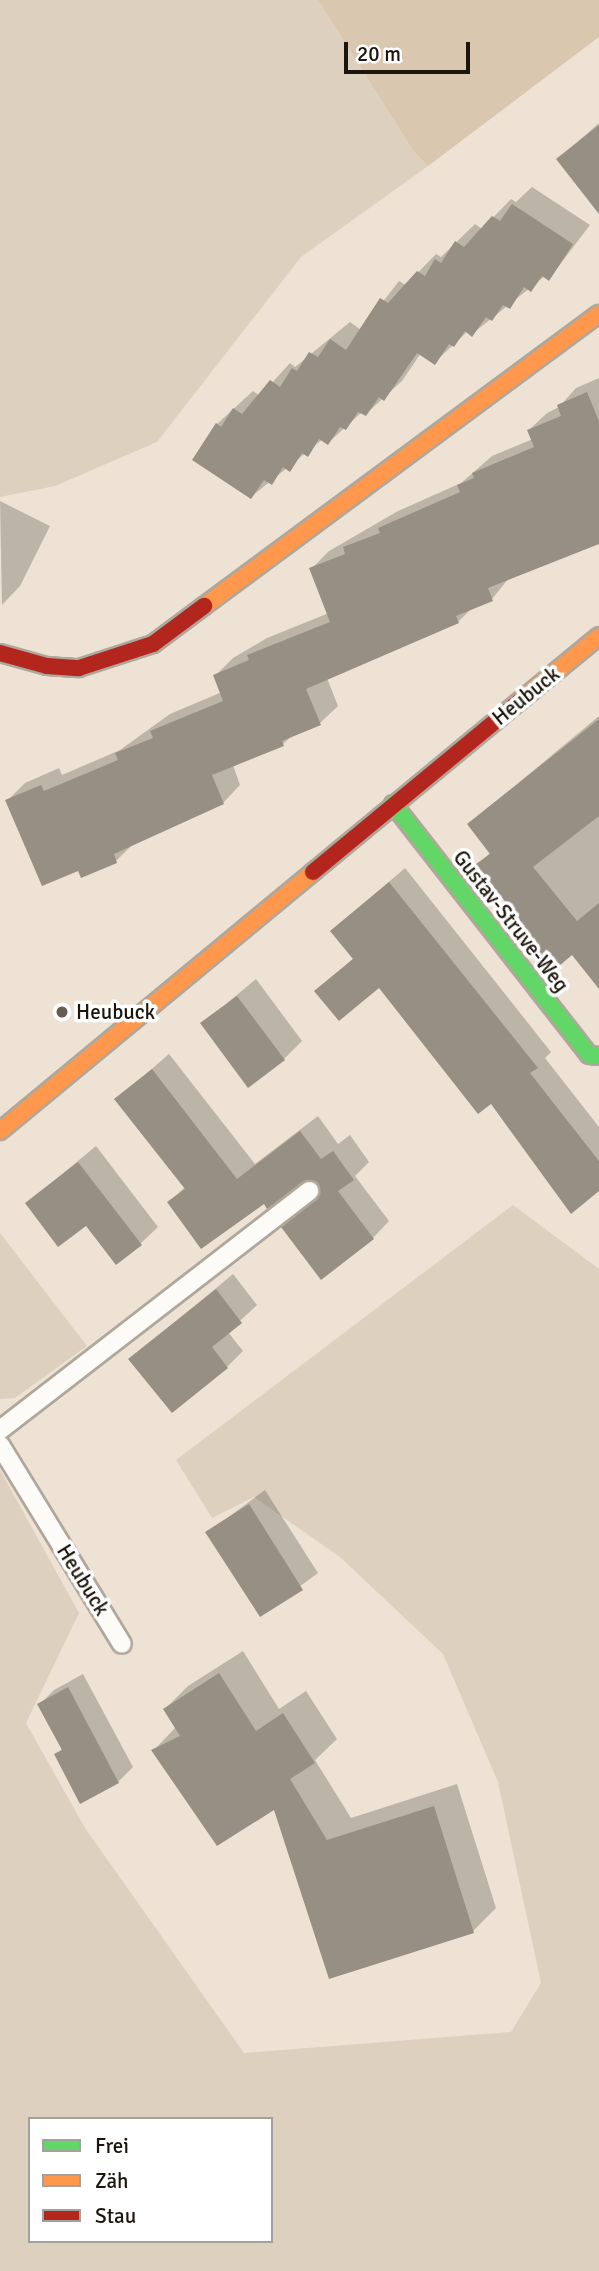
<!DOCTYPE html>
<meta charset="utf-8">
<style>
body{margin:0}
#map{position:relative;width:599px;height:2271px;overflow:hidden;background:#ede2d3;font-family:Signika,sans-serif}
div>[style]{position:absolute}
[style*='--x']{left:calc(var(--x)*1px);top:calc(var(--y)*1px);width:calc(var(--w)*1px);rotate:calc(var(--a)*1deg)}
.green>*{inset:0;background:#ded0be}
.forest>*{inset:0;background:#d9c7b0}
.shadow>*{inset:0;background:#0003}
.building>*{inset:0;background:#978f83}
.roads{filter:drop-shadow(2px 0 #afa79b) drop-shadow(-2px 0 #afa79b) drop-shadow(0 2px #afa79b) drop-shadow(0 -2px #afa79b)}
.lane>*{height:18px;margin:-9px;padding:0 9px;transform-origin:9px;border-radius:9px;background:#fcfbf8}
.fast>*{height:16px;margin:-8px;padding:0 8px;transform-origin:8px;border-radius:8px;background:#63d668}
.slow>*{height:16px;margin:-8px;padding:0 8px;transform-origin:8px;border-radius:8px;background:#ff974d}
.jam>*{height:16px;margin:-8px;padding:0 8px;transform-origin:8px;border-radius:8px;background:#b3261e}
.dots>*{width:19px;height:19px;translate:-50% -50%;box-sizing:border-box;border:4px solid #fff;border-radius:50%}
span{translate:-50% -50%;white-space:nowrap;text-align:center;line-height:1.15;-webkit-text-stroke:7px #fff;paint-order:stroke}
.street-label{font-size:21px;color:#1c150b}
.poi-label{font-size:21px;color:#1c150b}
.left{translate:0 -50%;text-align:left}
.legend{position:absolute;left:28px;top:2117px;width:245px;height:126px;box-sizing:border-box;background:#fff;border:2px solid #a4a19d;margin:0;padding:9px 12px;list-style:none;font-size:21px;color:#1c150b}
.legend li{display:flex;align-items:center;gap:14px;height:35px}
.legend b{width:35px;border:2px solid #a4a19d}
.scale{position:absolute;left:344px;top:42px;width:126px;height:32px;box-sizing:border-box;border:4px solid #1c150b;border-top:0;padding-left:9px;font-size:21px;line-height:24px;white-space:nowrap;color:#1c150b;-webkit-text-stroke:5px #fff;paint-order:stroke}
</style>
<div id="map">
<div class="green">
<div style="clip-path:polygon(0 0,318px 0,414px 152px,428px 166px,301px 257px,157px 442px,55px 486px,0 497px)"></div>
<div style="clip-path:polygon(evenodd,513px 1205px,599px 1269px,599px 2271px,0 2271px,0 1470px,79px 1613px,26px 1723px,85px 1828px,244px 2053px,511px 2032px,541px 1983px,498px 1782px,443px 1654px,340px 1557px,254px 1497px,212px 1518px,176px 1460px,513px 1205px,30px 2119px,271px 2119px,271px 2241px,30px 2241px,30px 2119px)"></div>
<div style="clip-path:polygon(0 1233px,87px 1346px,15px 1398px,0 1399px)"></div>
</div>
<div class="forest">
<div style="clip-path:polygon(318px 0,599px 0,599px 37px,428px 166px,414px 152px)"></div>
</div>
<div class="shadow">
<div style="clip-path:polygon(599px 123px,599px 211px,558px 159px)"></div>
<div style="clip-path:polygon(532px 187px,590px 225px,549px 279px,545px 276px,472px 334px,468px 331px,435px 362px,421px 353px,402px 381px,366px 414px,362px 412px,328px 443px,323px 439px,251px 497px,194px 459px,217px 424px,253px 391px,260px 396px,290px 363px,295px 367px,350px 322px,361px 330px,399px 281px,406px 285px,436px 254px,441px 257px,475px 224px,482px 229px,511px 199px,516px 202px)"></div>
<div style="clip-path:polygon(599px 378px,599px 528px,509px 578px,492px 599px,472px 608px,458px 622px,327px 678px,338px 706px,320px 723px,293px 735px,283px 744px,233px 765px,240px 785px,223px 803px,134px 843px,116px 861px,79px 868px,7px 801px,25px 783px,59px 768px,62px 775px,120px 750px,170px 714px,222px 692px,215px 676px,233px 658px,267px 638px,329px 613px,311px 569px,329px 551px,398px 511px,461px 483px,492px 456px,533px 439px,529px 430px,547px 413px,559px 407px,576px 388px)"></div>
<div style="clip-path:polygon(0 501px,50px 526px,20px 586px,2px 605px)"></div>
<div style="clip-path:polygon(599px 716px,599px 967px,532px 934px,478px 864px,491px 852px,469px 824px)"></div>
<div style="clip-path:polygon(405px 868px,551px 1052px,545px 1058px,599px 1127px,599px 1189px,571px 1211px,491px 1102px,380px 986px,317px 991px,354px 958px,332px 931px)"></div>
<div style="clip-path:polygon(256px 979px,302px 1041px,284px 1059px,202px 1024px)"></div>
<div style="clip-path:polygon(169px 1054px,255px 1164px,318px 1116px,338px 1144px,350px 1135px,369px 1162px,355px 1176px,389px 1221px,373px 1238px,283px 1227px,321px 1193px,313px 1178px,264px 1201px,169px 1202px,185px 1187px,117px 1099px)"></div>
<div style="clip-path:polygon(96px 1146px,158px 1227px,140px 1244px,27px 1203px)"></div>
<div style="clip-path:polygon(233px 1274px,257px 1305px,228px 1332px,243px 1351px,227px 1367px,131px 1359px)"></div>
<div style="clip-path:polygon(265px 1490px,318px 1573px,261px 1615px,208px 1532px)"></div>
<div style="clip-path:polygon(243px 1651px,279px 1709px,306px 1691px,337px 1739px,315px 1760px,351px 1818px,457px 1784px,496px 1908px,473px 1931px,330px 1977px,275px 1807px,153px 1751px,176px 1727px,165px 1709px,188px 1686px)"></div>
<div style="clip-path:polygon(83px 1674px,133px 1767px,118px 1782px,81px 1802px,56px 1755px,63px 1748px,40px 1704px,54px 1690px)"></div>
</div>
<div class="building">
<div style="clip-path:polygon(599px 125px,599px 214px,556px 159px)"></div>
<div style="clip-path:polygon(512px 204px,573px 244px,549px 281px,542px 276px,531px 292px,524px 287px,510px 309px,503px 305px,492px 321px,486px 317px,472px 337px,465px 331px,454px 347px,449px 344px,435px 365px,417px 353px,384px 401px,379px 397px,366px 416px,358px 412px,346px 430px,340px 427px,328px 445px,319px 439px,308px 457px,302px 453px,290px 472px,283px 467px,272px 485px,264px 480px,251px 499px,192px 460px,216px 423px,221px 427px,233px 408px,242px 414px,270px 380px,280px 387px,292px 368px,297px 371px,309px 352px,318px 357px,330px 339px,346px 350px,380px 298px,388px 303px,417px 271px,425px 276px,435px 259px,441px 263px,455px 241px,464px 247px,492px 216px,500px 221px)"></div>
<div style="clip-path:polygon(587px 392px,599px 421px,599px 544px,488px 588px,493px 601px,456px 616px,459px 623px,306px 689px,321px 725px,282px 741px,284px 746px,212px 775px,224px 804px,114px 854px,117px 863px,81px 878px,78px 871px,42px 886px,5px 800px,41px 785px,44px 791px,118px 760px,115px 753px,153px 738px,150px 731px,223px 701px,213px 675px,249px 660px,247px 655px,330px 622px,309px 568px,345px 554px,343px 547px,380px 533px,378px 528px,460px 492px,457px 485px,474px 478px,472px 473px,534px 447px,527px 430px,561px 416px,557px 405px)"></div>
<div style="clip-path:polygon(599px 719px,599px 816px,533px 867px,577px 921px,599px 903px,599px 989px,572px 955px,552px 972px,525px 938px,530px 934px,476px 864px,490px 854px,467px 824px)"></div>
<div style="clip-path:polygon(389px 882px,538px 1068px,530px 1073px,599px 1161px,599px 1191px,571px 1214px,491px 1104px,478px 1114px,379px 988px,339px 1021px,314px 991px,353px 959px,330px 931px)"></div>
<div style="clip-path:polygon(237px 996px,285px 1060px,248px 1088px,200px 1023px)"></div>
<div style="clip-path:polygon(152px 1069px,237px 1179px,300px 1131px,321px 1159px,333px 1151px,354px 1180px,338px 1191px,374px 1239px,321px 1280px,281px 1227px,319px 1196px,318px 1185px,308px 1180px,267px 1209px,264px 1204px,201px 1249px,167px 1202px,185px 1189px,114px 1099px)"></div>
<div style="clip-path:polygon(78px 1162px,142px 1245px,116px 1265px,86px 1226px,58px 1247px,25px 1203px)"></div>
<div style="clip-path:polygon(216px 1289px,242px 1323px,212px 1347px,228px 1368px,172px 1413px,128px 1359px)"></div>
<div style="clip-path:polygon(249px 1504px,303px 1590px,260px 1617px,205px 1532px)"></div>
<div style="clip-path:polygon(219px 1673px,256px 1731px,283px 1713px,315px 1763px,290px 1779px,327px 1840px,434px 1806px,474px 1933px,329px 1979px,274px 1810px,217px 1846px,151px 1750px,180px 1736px,163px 1709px)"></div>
<div style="clip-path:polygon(68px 1687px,119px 1783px,80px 1804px,54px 1754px,62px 1750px,37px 1704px)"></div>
</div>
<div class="roads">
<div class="lane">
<div style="--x:0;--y:1430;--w:391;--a:-37.7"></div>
<div style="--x:0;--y:1445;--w:233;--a:58.5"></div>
</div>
<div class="fast">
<div style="--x:393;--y:804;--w:318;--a:52"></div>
<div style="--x:589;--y:1055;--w:10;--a:6"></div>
</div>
<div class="slow">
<div style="--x:204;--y:606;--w:491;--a:-36.5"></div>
<div style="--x:520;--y:701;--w:102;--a:-39.4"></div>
<div style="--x:0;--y:1131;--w:406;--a:-39.6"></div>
</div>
<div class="jam">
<div style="--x:0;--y:653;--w:49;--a:15.5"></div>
<div style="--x:47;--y:666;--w:32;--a:4"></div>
<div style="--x:79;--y:668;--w:78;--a:-18"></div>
<div style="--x:153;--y:644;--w:64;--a:-36.7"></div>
<div style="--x:313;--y:872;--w:268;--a:-39.6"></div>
</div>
</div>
<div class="dots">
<div style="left:62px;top:1012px;background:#655d51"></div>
</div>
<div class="street-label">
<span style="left:526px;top:696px;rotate:-39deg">Heubuck</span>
<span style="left:511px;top:921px;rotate:52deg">Gustav-Struve-Weg</span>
<span style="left:83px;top:1580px;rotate:58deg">Heubuck</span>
</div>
<div class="poi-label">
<span class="left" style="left:76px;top:1012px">Heubuck</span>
</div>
<ul class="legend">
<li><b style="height:9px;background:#63d668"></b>Frei</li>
<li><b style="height:9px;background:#ff974d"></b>Zäh</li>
<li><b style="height:9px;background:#b3261e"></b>Stau</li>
</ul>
<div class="scale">20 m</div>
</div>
